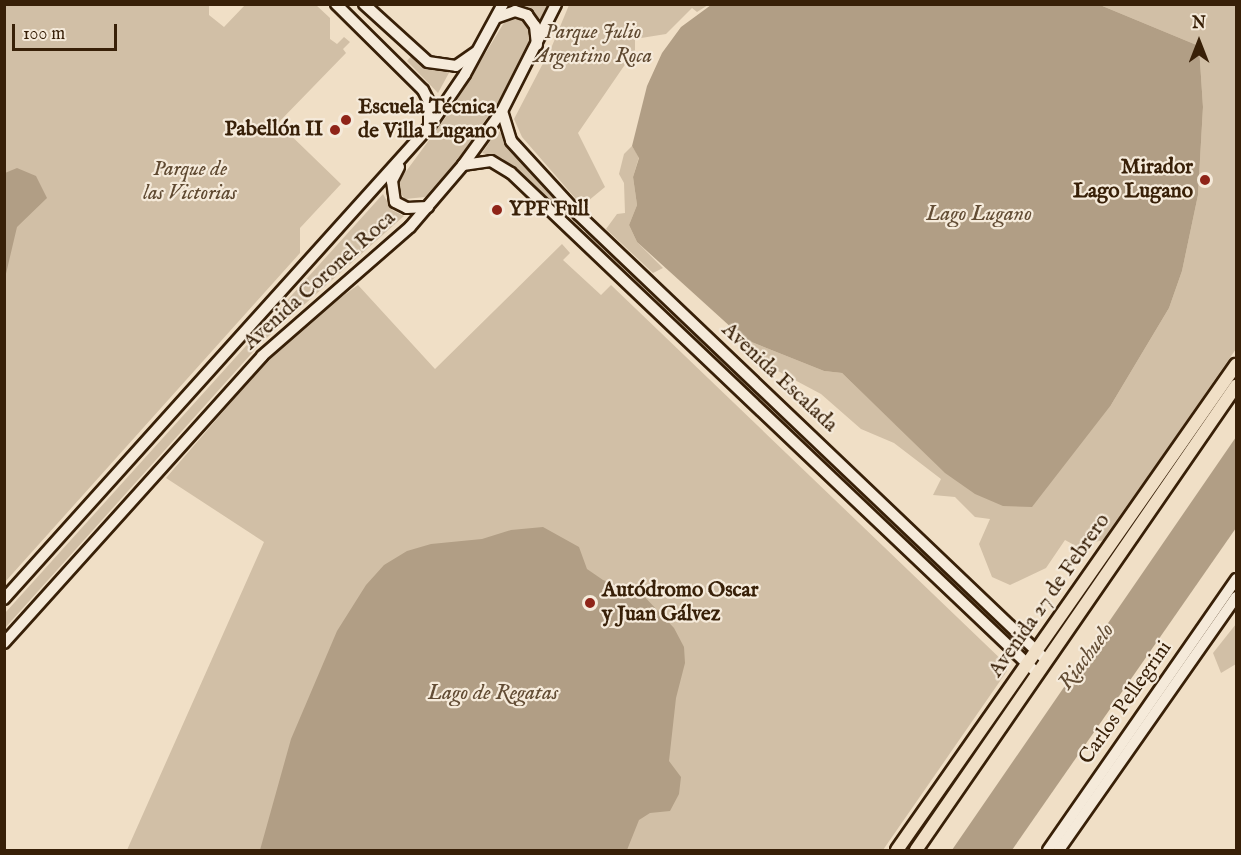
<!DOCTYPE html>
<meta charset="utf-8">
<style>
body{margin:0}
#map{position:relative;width:1241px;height:855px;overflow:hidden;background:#f0dfc6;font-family:"IM FELL English",serif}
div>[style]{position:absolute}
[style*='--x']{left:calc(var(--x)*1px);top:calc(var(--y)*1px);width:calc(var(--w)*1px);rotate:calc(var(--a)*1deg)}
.green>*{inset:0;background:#d1bfa6}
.water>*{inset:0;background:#b19e85}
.roads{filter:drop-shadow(2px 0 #382008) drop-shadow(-2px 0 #382008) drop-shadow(0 2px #382008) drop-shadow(0 -2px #382008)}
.secondary>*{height:10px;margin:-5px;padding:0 5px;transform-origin:5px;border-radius:5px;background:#f5eada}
.primary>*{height:12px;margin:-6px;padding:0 6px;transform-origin:6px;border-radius:6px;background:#f0dfc6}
.dots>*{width:16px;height:16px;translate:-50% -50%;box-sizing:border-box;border:3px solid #f5eada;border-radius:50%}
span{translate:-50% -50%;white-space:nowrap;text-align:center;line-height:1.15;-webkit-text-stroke:4.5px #f5eada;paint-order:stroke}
.park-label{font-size:21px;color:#5e4830;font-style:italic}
.poi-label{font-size:21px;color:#382008;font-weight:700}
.left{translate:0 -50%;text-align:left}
.right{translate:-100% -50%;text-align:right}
.street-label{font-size:21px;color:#382008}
.water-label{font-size:22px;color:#624c34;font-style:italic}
.frame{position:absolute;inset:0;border:6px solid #382008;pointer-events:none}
.north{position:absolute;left:1169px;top:12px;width:60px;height:60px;-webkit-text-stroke:4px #f5eada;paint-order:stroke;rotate:0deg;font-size:16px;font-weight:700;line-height:24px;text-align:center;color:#382008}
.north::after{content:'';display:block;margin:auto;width:21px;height:27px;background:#382008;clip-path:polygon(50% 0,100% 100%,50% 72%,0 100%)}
.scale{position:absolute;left:12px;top:24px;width:105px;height:27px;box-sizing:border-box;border:3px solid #382008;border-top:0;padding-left:8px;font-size:18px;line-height:21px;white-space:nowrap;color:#382008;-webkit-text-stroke:4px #f5eada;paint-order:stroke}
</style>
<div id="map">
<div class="green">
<div style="clip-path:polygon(511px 4px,547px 5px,540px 19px)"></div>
<div style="clip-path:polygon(4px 5px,209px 5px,209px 15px,224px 27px,245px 5px,316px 5px,330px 18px,330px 39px,337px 44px,344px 37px,350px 42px,343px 49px,346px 53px,278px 123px,341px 184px,300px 228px,300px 253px,5px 582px)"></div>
<div style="clip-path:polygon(569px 5px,708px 5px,697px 12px,692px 8px,666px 34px,635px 39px,635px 50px,578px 133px,605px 187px,582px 206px,522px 137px,514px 119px,552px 46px)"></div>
<div style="clip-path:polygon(1100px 5px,1236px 5px,1236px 349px,1104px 540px,1076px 546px,1065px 540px,1046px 568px,1010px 585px,992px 577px,979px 544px,990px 519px,975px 517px,955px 497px,933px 495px,941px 479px,894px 443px,861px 429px,821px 394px,774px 369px,744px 339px,824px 371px,842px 373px,895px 424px,1111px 405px,1169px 308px,1182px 271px,1198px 195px,1203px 107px,1199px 46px)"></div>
<div style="clip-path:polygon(518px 16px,530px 22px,533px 39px,509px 86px,456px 162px,425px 197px,405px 199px,399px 191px,399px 181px,451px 110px,505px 21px)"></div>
<div style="clip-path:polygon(413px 54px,429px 68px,450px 71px,438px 93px,407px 61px)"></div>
<div style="clip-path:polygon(498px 130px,571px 212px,570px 215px,562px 214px,502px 158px,482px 153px)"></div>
<div style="clip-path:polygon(632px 146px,639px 157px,633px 177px,637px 205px,629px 225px,637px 242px,663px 268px,653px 273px,606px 229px,617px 214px,625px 213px,624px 183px,619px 174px,624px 154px)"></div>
<div style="clip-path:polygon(383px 194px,392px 210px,404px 216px,261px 343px,5px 628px,5px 613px)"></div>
<div style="clip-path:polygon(581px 231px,590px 233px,1022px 646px,1016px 645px)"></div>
<div style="clip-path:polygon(562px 244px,570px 253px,563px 260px,601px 295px,611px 285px,1007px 665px,1007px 671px,883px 850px,127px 850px,264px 542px,166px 478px,265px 363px,314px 317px,358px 285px,435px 369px)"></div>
<div style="clip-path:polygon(1236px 624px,1236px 664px,1221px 673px,1213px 653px)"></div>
</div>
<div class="water">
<div style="clip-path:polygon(711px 5px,1100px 5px,1199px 46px,1203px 107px,1198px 195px,1182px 271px,1169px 308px,1111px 405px,1032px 507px,1003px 506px,975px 494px,945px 473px,842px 373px,824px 371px,744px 339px,637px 242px,629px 225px,637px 205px,633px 177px,639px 158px,632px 146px,647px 86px,662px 53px,681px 27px)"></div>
<div style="clip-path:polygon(17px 168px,36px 176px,47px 198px,17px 227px,5px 278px,5px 173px)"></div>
<div style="clip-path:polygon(1236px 437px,1236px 528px,1012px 850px,952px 850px)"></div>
<div style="clip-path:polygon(543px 527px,579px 547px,587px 569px,603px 580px,641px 593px,674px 628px,684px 647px,685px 663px,676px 698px,669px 761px,681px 777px,679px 794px,670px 811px,650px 813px,639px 820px,627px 850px,260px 850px,291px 739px,337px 631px,366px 585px,384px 565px,407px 551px,431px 544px,482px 539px,511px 530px)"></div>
</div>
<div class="roads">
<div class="secondary">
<div style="--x:336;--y:4;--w:122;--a:44.7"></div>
<div style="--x:423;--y:90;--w:13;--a:63"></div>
<div style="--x:429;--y:102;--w:25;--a:90"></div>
<div style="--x:364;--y:4;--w:86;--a:42.2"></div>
<div style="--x:428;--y:62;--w:28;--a:8"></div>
<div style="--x:456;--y:66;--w:24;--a:-35"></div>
<div style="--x:498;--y:17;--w:18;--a:-19"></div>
<div style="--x:515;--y:11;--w:13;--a:18"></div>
<div style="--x:527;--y:15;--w:14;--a:54"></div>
<div style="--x:535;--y:26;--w:19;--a:84"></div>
<div style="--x:502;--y:111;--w:31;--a:73"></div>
<div style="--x:511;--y:141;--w:100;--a:47.4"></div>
<div style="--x:579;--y:215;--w:646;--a:43.62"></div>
<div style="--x:463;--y:165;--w:28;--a:-8"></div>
<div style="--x:491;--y:161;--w:23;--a:31"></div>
<div style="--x:511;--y:173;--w:727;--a:43.55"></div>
<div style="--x:399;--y:167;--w:16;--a:117"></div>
<div style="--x:392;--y:181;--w:21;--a:82"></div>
<div style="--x:395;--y:202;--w:13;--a:27"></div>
<div style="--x:407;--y:208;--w:21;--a:-3"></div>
<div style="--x:4;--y:599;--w:635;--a:-48"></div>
<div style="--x:429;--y:127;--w:64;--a:-55.8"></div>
<div style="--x:465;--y:74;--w:80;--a:-61.5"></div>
<div style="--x:4;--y:643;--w:386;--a:-48"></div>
<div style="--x:262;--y:356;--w:196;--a:-41.1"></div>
<div style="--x:410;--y:227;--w:82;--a:-49.5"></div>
<div style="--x:463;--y:165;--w:67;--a:-54.2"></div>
<div style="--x:502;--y:111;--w:120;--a:-63.2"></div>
<div style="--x:1048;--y:850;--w:330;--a:-55.2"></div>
<div style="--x:1059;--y:850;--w:309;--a:-55"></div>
</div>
<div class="primary">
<div style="--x:897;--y:850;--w:592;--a:-55.05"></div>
<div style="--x:916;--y:850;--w:564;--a:-55.41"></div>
</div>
</div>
<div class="dots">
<div style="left:346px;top:120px;background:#8f2418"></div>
<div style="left:335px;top:130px;background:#8f2418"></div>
<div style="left:1205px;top:180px;background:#8f2418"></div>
<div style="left:497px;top:210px;background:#8f2418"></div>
<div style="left:590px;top:603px;background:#8f2418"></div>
</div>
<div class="park-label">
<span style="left:593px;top:45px">Parque Julio<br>Argentino Roca</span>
<span style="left:190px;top:182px">Parque de<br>las Victorias</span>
</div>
<div class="poi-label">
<span class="left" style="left:358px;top:120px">Escuela Técnica<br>de Villa Lugano</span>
<span class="right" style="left:323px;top:130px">Pabellón II</span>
<span class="right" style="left:1193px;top:180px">Mirador<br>Lago Lugano</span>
<span class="left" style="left:509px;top:210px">YPF Full</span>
<span class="left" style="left:602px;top:603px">Autódromo Oscar<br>y Juan Gálvez</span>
</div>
<div class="street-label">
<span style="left:320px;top:281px;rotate:-42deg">Avenida Coronel Roca</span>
<span style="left:779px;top:378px;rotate:43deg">Avenida Escalada</span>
<span style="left:1050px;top:596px;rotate:-55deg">Avenida 27 de Febrero</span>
<span style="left:1126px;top:703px;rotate:-55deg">Carlos Pellegrini</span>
</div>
<div class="water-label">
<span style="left:979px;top:215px">Lago Lugano</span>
<span style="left:1087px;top:657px;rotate:-53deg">Riachuelo</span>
<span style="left:493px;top:694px">Lago de Regatas</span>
</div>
<div class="frame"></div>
<div class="north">N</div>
<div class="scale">100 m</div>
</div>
